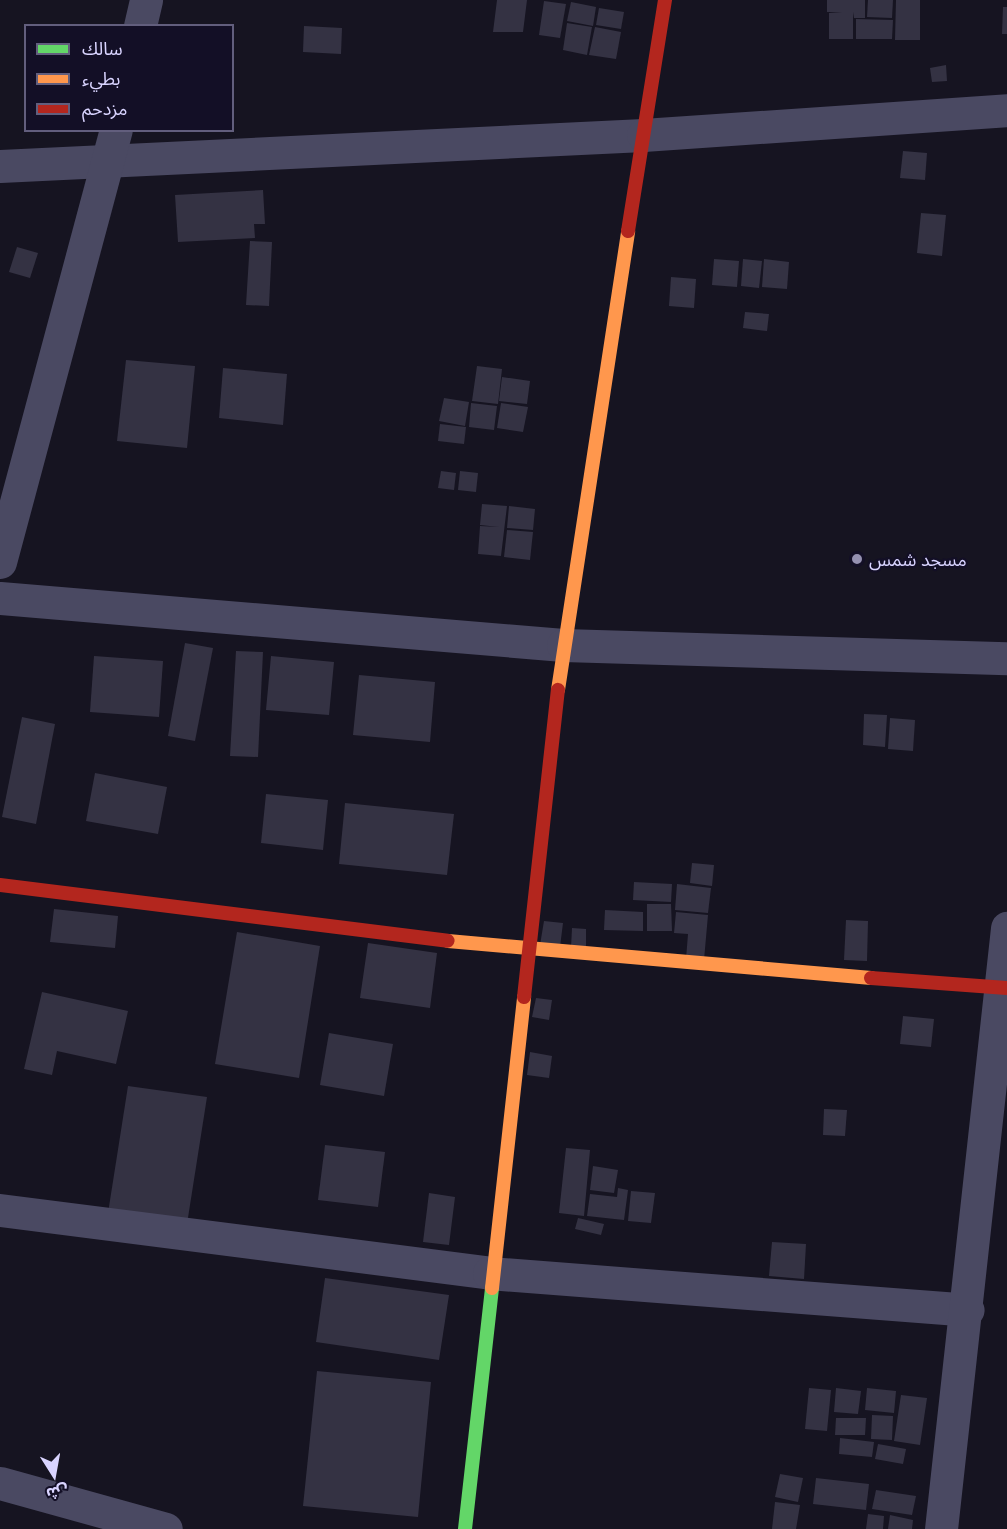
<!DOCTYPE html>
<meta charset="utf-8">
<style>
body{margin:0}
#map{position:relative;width:1007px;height:1529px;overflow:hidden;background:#161421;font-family:Lato,"Noto Sans Arabic",sans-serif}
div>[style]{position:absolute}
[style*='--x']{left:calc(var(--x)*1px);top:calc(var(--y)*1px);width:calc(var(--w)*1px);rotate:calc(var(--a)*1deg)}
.building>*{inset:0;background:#343243}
.street>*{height:33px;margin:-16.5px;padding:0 16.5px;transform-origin:16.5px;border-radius:16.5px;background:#4a4962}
.fast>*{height:14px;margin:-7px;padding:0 7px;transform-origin:7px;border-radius:7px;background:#63d668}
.slow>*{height:14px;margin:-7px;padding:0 7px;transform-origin:7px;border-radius:7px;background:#ff974d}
.jam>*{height:14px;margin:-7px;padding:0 7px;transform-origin:7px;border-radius:7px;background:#b3261e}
.dots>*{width:16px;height:16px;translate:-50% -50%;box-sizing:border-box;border:3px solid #130f26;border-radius:50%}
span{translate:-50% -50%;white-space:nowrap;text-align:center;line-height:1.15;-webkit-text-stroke:4.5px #130f26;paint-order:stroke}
.poi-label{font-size:18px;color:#d9d4ff}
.left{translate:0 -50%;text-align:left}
.legend{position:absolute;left:24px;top:24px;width:210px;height:108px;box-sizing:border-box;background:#130f26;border:2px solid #625e7d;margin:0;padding:8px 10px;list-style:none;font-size:18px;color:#d9d4ff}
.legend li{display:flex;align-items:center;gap:12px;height:30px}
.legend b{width:30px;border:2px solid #625e7d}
.north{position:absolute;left:24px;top:1445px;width:60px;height:60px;-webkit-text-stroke:4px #130f26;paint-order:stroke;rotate:169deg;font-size:16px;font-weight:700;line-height:24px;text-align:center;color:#d9d4ff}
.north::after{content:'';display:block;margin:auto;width:21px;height:27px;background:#d9d4ff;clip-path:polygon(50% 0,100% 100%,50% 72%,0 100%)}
</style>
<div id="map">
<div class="building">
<div style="clip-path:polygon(497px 0,527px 0,523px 32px,493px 32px)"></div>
<div style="clip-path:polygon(827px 0,865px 0,865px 18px,854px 18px,853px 12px,853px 39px,829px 39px,829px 13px,842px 12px,827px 12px)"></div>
<div style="clip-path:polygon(868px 0,893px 0,892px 18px,867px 17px)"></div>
<div style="clip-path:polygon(896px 0,920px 0,920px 40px,895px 40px)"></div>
<div style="clip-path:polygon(544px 1px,566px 4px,560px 38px,539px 35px)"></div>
<div style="clip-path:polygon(571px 2px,596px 7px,593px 26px,567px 21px)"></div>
<div style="clip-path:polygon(1003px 7px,1007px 7px,1007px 34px,1002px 34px)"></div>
<div style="clip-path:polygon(599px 8px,624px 12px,621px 29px,596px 25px)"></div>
<div style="clip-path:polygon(856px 19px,893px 20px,892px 39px,856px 39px)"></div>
<div style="clip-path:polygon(567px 23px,592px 27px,587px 55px,563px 50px)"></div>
<div style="clip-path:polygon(304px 26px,342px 28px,341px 54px,303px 52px)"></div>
<div style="clip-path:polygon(595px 27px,621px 32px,616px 59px,589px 55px)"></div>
<div style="clip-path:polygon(946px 65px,947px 81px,932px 82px,930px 68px)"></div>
<div style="clip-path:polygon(903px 151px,927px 153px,925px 180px,900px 178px)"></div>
<div style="clip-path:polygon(263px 190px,265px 224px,254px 224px,255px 238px,178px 242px,175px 195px)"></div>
<div style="clip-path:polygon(921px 213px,946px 215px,942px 256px,917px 253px)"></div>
<div style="clip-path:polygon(250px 241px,272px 242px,269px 306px,246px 305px)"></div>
<div style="clip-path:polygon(17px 247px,38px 253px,30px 278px,9px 272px)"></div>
<div style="clip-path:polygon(714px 259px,739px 261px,737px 287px,712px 285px)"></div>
<div style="clip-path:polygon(743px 259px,762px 261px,759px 288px,741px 286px)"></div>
<div style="clip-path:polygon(764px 259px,789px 262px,787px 289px,762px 287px)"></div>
<div style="clip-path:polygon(671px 277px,696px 279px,694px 308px,669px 306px)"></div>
<div style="clip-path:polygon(745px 312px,769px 314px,767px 331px,743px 328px)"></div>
<div style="clip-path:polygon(126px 360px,195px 366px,187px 448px,117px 441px)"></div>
<div style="clip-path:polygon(477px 366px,502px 369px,498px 404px,472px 401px)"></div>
<div style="clip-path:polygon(223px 368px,287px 374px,283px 425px,219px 418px)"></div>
<div style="clip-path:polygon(502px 377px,530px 381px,527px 404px,499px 401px)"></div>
<div style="clip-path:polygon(444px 398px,469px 402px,465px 426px,439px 421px)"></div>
<div style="clip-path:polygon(471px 403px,497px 406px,494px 430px,469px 427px)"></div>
<div style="clip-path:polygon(501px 403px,528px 407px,523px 432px,497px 428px)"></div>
<div style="clip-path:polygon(440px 424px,466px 427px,464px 444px,438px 441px)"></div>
<div style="clip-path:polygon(441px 471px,456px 473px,454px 490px,438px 488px)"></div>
<div style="clip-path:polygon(460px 471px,478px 473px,476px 492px,458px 490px)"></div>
<div style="clip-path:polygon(482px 504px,507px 506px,501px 556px,478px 554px,480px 526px,499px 527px,480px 525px)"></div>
<div style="clip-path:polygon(509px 506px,535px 509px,533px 530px,507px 528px)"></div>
<div style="clip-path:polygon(507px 530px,533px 532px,530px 560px,504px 557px)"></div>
<div style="clip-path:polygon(185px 643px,213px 648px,195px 741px,168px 736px)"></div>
<div style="clip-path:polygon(236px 651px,263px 652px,258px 757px,230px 756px)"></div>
<div style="clip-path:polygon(94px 656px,163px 661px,159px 717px,90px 712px)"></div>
<div style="clip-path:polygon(271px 656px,334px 662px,329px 715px,266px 710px)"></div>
<div style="clip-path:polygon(359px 675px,435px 682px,430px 742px,353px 735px)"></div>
<div style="clip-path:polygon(864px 714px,887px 715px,885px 747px,863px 745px)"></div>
<div style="clip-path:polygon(22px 717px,55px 724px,36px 824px,2px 817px)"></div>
<div style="clip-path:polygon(890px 718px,915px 720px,913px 751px,888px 749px)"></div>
<div style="clip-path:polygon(95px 773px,167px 787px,158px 834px,86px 821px)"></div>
<div style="clip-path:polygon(266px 794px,328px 800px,323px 850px,261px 843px)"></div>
<div style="clip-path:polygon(345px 803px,454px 814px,447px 875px,339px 864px)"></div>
<div style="clip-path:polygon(692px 863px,714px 865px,712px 886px,690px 883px)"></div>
<div style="clip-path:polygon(634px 882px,672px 884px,671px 902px,633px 900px)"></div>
<div style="clip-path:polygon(677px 884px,711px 888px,708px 913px,675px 910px)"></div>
<div style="clip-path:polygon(647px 904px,671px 904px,672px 931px,647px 931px)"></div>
<div style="clip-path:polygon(54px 909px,118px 916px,115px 948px,50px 942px)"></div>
<div style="clip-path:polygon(605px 910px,643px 912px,643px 931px,604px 930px)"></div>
<div style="clip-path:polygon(676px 912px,708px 915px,704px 960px,686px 959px,688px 934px,674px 933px)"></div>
<div style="clip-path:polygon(846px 920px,868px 921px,867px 961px,844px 960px)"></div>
<div style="clip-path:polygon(544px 921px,563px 923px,560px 947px,540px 945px)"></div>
<div style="clip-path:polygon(572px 928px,586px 929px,586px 949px,571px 948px)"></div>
<div style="clip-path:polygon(237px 932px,320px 946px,299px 1078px,215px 1064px)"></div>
<div style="clip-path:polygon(368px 943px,437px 953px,430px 1008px,360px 998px)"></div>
<div style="clip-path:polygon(42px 992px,128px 1011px,116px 1064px,57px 1051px,52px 1075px,24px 1069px)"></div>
<div style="clip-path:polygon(536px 998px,552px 1000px,549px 1020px,532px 1017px)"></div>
<div style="clip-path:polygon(903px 1016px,934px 1019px,931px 1047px,900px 1044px)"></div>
<div style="clip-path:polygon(329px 1033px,393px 1044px,384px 1096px,320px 1085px)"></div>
<div style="clip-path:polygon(530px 1052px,552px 1056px,549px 1078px,527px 1075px)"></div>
<div style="clip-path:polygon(128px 1086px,207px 1097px,187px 1224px,108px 1213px)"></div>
<div style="clip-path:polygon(824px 1109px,847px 1110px,845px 1136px,823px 1135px)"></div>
<div style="clip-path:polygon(325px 1145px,385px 1152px,378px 1207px,318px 1200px)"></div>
<div style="clip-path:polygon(566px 1148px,590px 1150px,584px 1216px,559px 1213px)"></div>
<div style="clip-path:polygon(593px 1166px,618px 1170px,614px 1193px,590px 1190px)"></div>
<div style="clip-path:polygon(618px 1188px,628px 1190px,624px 1220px,587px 1216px,590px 1194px,617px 1197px)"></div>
<div style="clip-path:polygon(631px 1191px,655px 1193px,651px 1223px,628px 1221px)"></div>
<div style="clip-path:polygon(429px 1193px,455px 1197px,449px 1245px,423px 1242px)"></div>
<div style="clip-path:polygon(578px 1218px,604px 1224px,601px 1235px,575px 1229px)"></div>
<div style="clip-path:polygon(772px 1242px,806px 1244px,804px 1279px,769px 1276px)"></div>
<div style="clip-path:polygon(325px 1278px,449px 1295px,439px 1360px,316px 1342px)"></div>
<div style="clip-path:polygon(317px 1371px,431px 1382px,418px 1517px,303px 1506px)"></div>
<div style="clip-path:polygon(809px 1388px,831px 1390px,827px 1431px,805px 1429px)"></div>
<div style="clip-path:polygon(836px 1388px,861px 1391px,858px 1414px,834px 1412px)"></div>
<div style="clip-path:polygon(867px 1388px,896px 1391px,894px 1413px,865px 1410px)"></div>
<div style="clip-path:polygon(901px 1395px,927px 1398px,920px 1445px,894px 1441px)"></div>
<div style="clip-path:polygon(872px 1415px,893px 1416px,892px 1440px,871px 1439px)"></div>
<div style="clip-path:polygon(836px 1418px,866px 1418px,865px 1435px,835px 1435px)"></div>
<div style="clip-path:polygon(840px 1438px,874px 1442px,872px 1457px,839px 1454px)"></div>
<div style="clip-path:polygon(878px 1444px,906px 1449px,903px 1464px,875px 1459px)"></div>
<div style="clip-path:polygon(780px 1474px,803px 1478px,798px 1502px,775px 1497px)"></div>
<div style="clip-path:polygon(816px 1478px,869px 1484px,866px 1510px,813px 1504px)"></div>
<div style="clip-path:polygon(876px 1490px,916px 1496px,912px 1515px,872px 1509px)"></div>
<div style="clip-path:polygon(775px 1502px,800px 1505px,796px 1529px,772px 1529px)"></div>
<div style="clip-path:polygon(868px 1514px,884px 1516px,883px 1529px,866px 1529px)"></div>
<div style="clip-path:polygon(890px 1515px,913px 1520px,912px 1529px,888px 1529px)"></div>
</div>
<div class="street">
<div style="--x:140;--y:26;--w:27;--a:-77"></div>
<div style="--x:0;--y:166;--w:644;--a:-2.76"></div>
<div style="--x:643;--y:135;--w:365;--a:-3.9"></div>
<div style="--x:0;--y:562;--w:447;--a:-75"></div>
<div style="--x:0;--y:598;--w:565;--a:4.77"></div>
<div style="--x:563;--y:645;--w:444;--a:1.7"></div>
<div style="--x:0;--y:1210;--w:493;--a:7.3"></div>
<div style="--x:489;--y:1273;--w:480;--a:4.4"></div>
<div style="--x:0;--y:1483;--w:172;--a:15.5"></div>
<div style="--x:941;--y:1529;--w:605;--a:-83.73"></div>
</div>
<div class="fast">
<div style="--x:465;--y:1529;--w:243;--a:-83.6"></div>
</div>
<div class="slow">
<div style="--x:558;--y:690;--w:464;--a:-81.3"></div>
<div style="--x:448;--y:941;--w:425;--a:5"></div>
<div style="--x:492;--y:1288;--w:293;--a:-83.7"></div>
</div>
<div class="jam">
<div style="--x:628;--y:231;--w:234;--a:-80.9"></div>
<div style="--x:0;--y:885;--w:451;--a:7.1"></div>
<div style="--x:871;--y:978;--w:136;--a:4.2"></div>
<div style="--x:524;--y:997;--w:309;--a:-83.7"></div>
</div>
<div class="dots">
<div style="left:857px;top:559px;background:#9591b1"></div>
</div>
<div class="poi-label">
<span class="left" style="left:869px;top:559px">مسجد شمس</span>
</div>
<ul class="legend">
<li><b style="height:8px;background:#63d668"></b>سالك</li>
<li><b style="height:8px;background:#ff974d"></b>بطيء</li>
<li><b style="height:8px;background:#b3261e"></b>مزدحم</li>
</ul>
<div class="north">ش</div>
</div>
